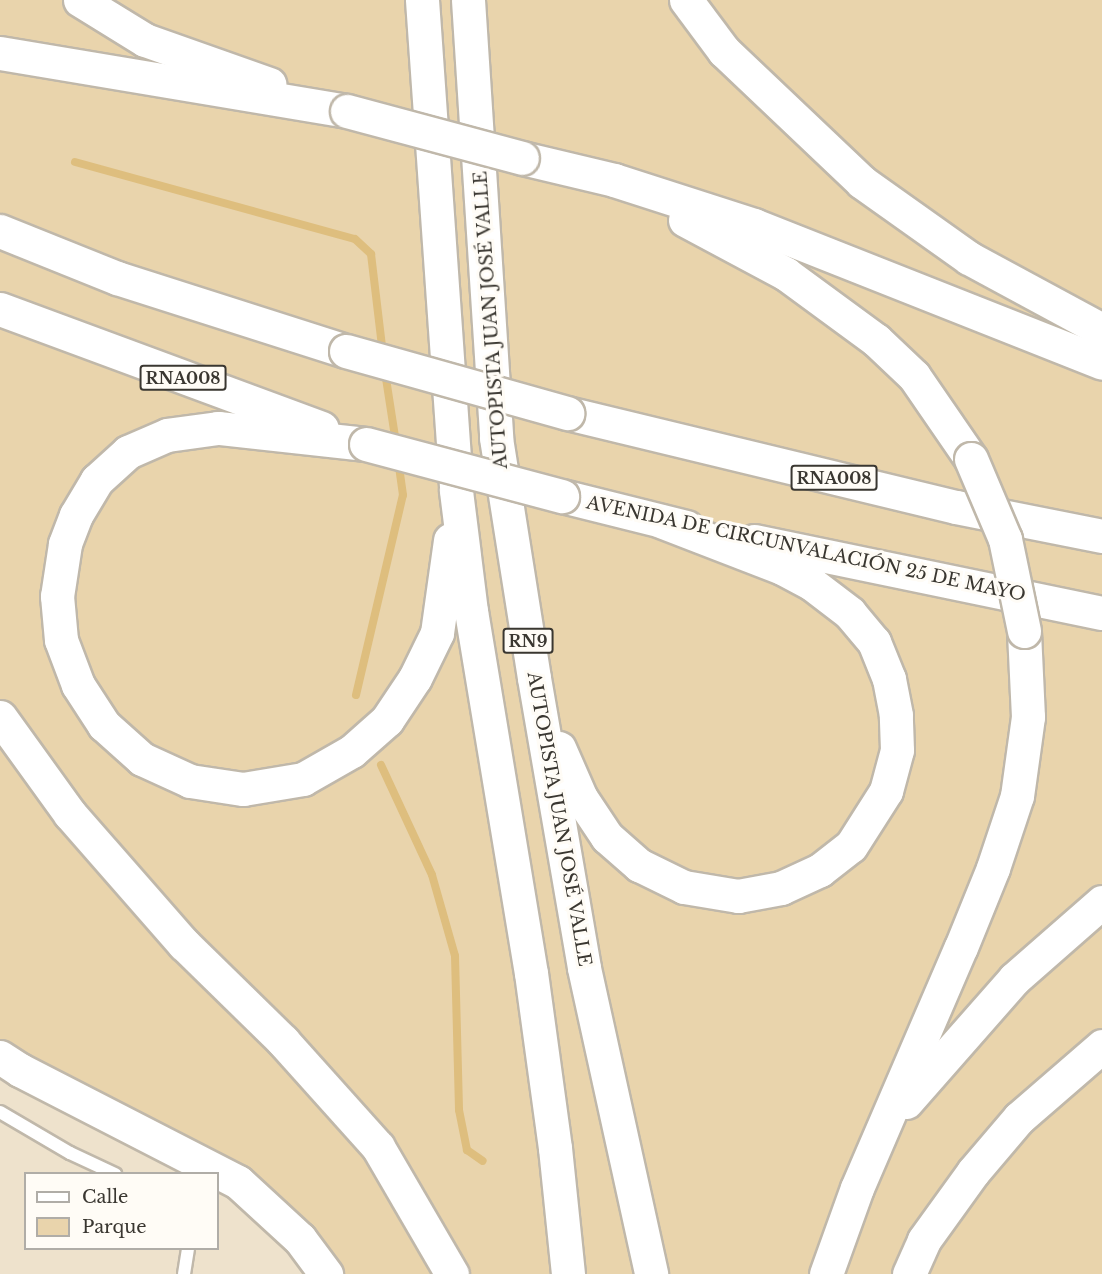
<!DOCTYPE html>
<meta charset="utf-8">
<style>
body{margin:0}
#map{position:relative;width:1102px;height:1274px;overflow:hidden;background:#f6eedf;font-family:"Libre Baskerville",serif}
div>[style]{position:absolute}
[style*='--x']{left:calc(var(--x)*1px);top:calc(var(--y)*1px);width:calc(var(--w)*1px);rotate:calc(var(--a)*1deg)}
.built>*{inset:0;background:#eee2cc}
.green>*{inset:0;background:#e9d4ac}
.stream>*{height:8px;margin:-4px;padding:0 4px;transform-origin:4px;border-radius:4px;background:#debe7e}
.roads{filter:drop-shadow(2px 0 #c0b8aa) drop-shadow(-2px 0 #c0b8aa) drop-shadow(0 2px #c0b8aa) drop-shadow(0 -2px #c0b8aa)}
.service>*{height:12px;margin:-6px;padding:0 6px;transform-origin:6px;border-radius:6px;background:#fff}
.secondary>*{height:33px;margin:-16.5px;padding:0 16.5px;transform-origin:16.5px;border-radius:16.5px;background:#fff}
.motorway>*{height:33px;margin:-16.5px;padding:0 16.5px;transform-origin:16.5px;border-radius:16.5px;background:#fff}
.bridges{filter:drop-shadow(2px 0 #c0b8aa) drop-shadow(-2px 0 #c0b8aa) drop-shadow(0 2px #c0b8aa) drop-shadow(0 -2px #c0b8aa)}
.motorway-bridge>*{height:33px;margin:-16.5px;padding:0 16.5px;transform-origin:16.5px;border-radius:16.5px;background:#fff}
span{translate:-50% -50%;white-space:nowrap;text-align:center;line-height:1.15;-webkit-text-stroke:6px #fffcf6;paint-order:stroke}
.shield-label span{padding:2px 4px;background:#fffcf6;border:2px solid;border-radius:4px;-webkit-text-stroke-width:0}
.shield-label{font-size:16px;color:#3a3731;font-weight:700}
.street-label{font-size:18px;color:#3a3731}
.legend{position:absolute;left:24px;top:1172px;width:195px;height:78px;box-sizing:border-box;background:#fffcf6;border:2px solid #b0ada7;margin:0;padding:8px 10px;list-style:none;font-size:18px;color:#3a3731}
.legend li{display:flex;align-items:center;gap:12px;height:30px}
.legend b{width:30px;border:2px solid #b0ada7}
</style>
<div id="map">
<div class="built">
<div style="clip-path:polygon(evenodd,0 1057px,238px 1182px,326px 1274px,0 1274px,0 1057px,26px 1174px,218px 1174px,218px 1248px,26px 1248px,26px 1174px)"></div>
</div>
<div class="green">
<div style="clip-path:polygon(0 0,1102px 0,1102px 1046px,1019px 1118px,909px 1274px,326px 1274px,300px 1239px,0 1057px)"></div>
<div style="clip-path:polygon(1102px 1069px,1102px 1274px,928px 1274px,970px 1198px,1005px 1154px,1058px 1104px)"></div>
</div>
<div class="stream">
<div style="--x:75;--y:162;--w:290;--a:15.4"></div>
<div style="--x:355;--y:239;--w:22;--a:43"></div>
<div style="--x:371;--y:254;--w:101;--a:83.2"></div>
<div style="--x:385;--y:372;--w:72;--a:81.2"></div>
<div style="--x:356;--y:695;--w:205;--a:-76.8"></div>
<div style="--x:403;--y:495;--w:34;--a:-98"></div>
<div style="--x:381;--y:765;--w:121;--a:65.1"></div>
<div style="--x:432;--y:875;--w:84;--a:74.1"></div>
<div style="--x:455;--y:956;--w:154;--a:88.5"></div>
<div style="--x:459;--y:1110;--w:41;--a:78.7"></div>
<div style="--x:467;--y:1150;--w:19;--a:35"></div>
</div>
<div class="roads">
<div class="service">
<div style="--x:0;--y:1112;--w:81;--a:30.4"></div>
<div style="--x:70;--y:1153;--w:50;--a:25"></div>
<div style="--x:184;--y:1274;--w:26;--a:-81"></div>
</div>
<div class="secondary">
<div style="--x:0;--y:1057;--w:24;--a:33"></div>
<div style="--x:20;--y:1070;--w:245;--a:27.2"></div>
<div style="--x:238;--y:1182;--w:84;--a:42.6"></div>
<div style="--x:300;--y:1239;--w:44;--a:53.4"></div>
<div style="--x:909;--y:1274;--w:37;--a:-66"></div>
<div style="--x:924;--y:1240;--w:84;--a:-54.2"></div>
<div style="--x:973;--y:1172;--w:71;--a:-49.6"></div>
<div style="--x:1019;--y:1118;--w:110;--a:-40.9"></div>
</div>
<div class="motorway">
<div style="--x:80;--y:0;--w:76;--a:31.6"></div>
<div style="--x:145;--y:40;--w:132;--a:19.5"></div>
<div style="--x:422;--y:0;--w:492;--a:86"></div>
<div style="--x:456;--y:491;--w:121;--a:82.9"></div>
<div style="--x:471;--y:611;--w:367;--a:80.6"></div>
<div style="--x:531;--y:973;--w:177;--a:82.2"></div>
<div style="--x:555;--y:1148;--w:127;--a:84.1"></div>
<div style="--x:468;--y:0;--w:439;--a:86.3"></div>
<div style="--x:496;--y:438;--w:243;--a:81"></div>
<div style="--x:534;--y:678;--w:294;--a:80.2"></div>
<div style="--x:584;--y:968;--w:313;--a:77.6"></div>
<div style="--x:686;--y:0;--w:64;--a:53.3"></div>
<div style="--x:724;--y:51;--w:190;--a:43.5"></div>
<div style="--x:862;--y:182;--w:131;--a:35.4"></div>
<div style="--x:969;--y:258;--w:151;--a:28.4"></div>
<div style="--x:0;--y:53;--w:352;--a:9.5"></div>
<div style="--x:522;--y:158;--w:95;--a:13.4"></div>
<div style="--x:614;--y:180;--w:147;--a:17.8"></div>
<div style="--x:754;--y:225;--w:374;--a:21.6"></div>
<div style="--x:685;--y:220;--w:115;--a:28.1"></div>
<div style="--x:786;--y:274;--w:112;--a:36.3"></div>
<div style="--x:876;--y:340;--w:52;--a:43.5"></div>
<div style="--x:914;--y:376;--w:101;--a:55.5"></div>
<div style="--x:0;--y:231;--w:126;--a:21.9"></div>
<div style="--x:117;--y:278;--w:240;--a:17.7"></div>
<div style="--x:0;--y:309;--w:343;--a:20.3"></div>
<div style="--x:567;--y:413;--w:400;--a:13.6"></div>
<div style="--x:956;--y:507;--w:149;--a:11.2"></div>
<div style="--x:366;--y:444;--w:149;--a:-173.8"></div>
<div style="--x:218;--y:428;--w:51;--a:172.2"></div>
<div style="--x:167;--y:435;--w:43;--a:156.4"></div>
<div style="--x:128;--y:452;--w:42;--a:137.9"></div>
<div style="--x:97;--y:480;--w:41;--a:121"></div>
<div style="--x:76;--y:515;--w:31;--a:111"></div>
<div style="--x:65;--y:544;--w:53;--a:98.7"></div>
<div style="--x:57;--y:596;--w:44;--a:84.8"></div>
<div style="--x:61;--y:640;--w:48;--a:69.3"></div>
<div style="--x:78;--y:685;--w:48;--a:57"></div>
<div style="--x:104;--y:725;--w:51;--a:41.8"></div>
<div style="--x:142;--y:759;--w:53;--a:24.6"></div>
<div style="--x:190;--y:781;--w:54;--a:8.6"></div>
<div style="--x:243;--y:789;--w:61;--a:-9.5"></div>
<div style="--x:303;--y:779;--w:56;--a:-29.7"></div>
<div style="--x:352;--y:751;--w:47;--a:-41.5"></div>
<div style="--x:387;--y:720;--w:50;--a:-56.3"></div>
<div style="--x:415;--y:678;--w:50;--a:-63.9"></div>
<div style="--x:437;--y:633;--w:94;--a:-82"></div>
<div style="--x:562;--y:496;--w:128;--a:14"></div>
<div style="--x:754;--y:541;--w:355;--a:11.7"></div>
<div style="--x:0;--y:717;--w:120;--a:54.2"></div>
<div style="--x:70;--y:814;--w:173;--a:48.8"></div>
<div style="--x:184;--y:944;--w:139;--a:44.4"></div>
<div style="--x:283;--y:1041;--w:142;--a:48.1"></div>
<div style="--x:378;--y:1147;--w:147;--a:59.8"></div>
<div style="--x:559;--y:748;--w:55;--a:66.3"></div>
<div style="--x:581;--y:798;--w:47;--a:56.3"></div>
<div style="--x:607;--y:837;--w:43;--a:41.2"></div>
<div style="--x:639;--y:865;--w:50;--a:26.1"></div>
<div style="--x:684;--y:887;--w:55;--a:9.5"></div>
<div style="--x:738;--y:896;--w:44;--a:-10.5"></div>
<div style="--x:781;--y:888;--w:43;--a:-24.8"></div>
<div style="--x:820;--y:870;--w:39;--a:-38"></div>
<div style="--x:851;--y:846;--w:65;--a:-57.5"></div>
<div style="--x:886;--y:791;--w:42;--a:-75"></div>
<div style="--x:897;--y:750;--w:35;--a:-92"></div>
<div style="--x:896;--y:715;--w:37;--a:-101"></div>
<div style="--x:889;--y:679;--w:40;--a:-112"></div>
<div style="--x:874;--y:642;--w:38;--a:-130"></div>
<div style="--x:850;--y:613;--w:48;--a:-142.7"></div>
<div style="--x:812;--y:584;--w:34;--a:-152"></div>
<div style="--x:782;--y:568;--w:128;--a:-158.9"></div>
<div style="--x:906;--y:1102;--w:164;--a:-48.7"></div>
<div style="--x:1014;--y:979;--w:117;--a:-41.2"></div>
<div style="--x:826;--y:1274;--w:91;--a:-70.2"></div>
<div style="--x:857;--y:1188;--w:262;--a:-66.7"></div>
<div style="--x:961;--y:947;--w:85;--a:-67.9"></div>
<div style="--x:993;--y:868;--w:76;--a:-71.6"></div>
<div style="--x:1017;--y:796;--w:80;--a:-82.1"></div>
<div style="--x:1028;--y:717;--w:86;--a:-92.7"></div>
</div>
</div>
<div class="bridges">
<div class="motorway-bridge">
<div style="--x:347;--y:111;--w:181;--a:15"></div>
<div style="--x:346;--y:351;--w:230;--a:15.7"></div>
<div style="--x:366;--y:444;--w:203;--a:14.9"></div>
<div style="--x:971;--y:459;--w:87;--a:67"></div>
<div style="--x:1005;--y:539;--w:94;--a:78.3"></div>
</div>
</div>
<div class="shield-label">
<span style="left:183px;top:378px">RNA008</span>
<span style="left:834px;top:478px">RNA008</span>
<span style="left:528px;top:641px">RN9</span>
</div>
<div class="street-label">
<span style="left:491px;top:320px;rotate:-94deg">AUTOPISTA JUAN JOSÉ VALLE</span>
<span style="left:806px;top:549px;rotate:12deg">AVENIDA DE CIRCUNVALACIÓN 25 DE MAYO</span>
<span style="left:559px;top:819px;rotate:80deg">AUTOPISTA JUAN JOSÉ VALLE</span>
</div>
<ul class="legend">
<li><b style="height:8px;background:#fff"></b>Calle</li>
<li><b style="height:16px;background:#e9d4ac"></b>Parque</li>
</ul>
</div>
